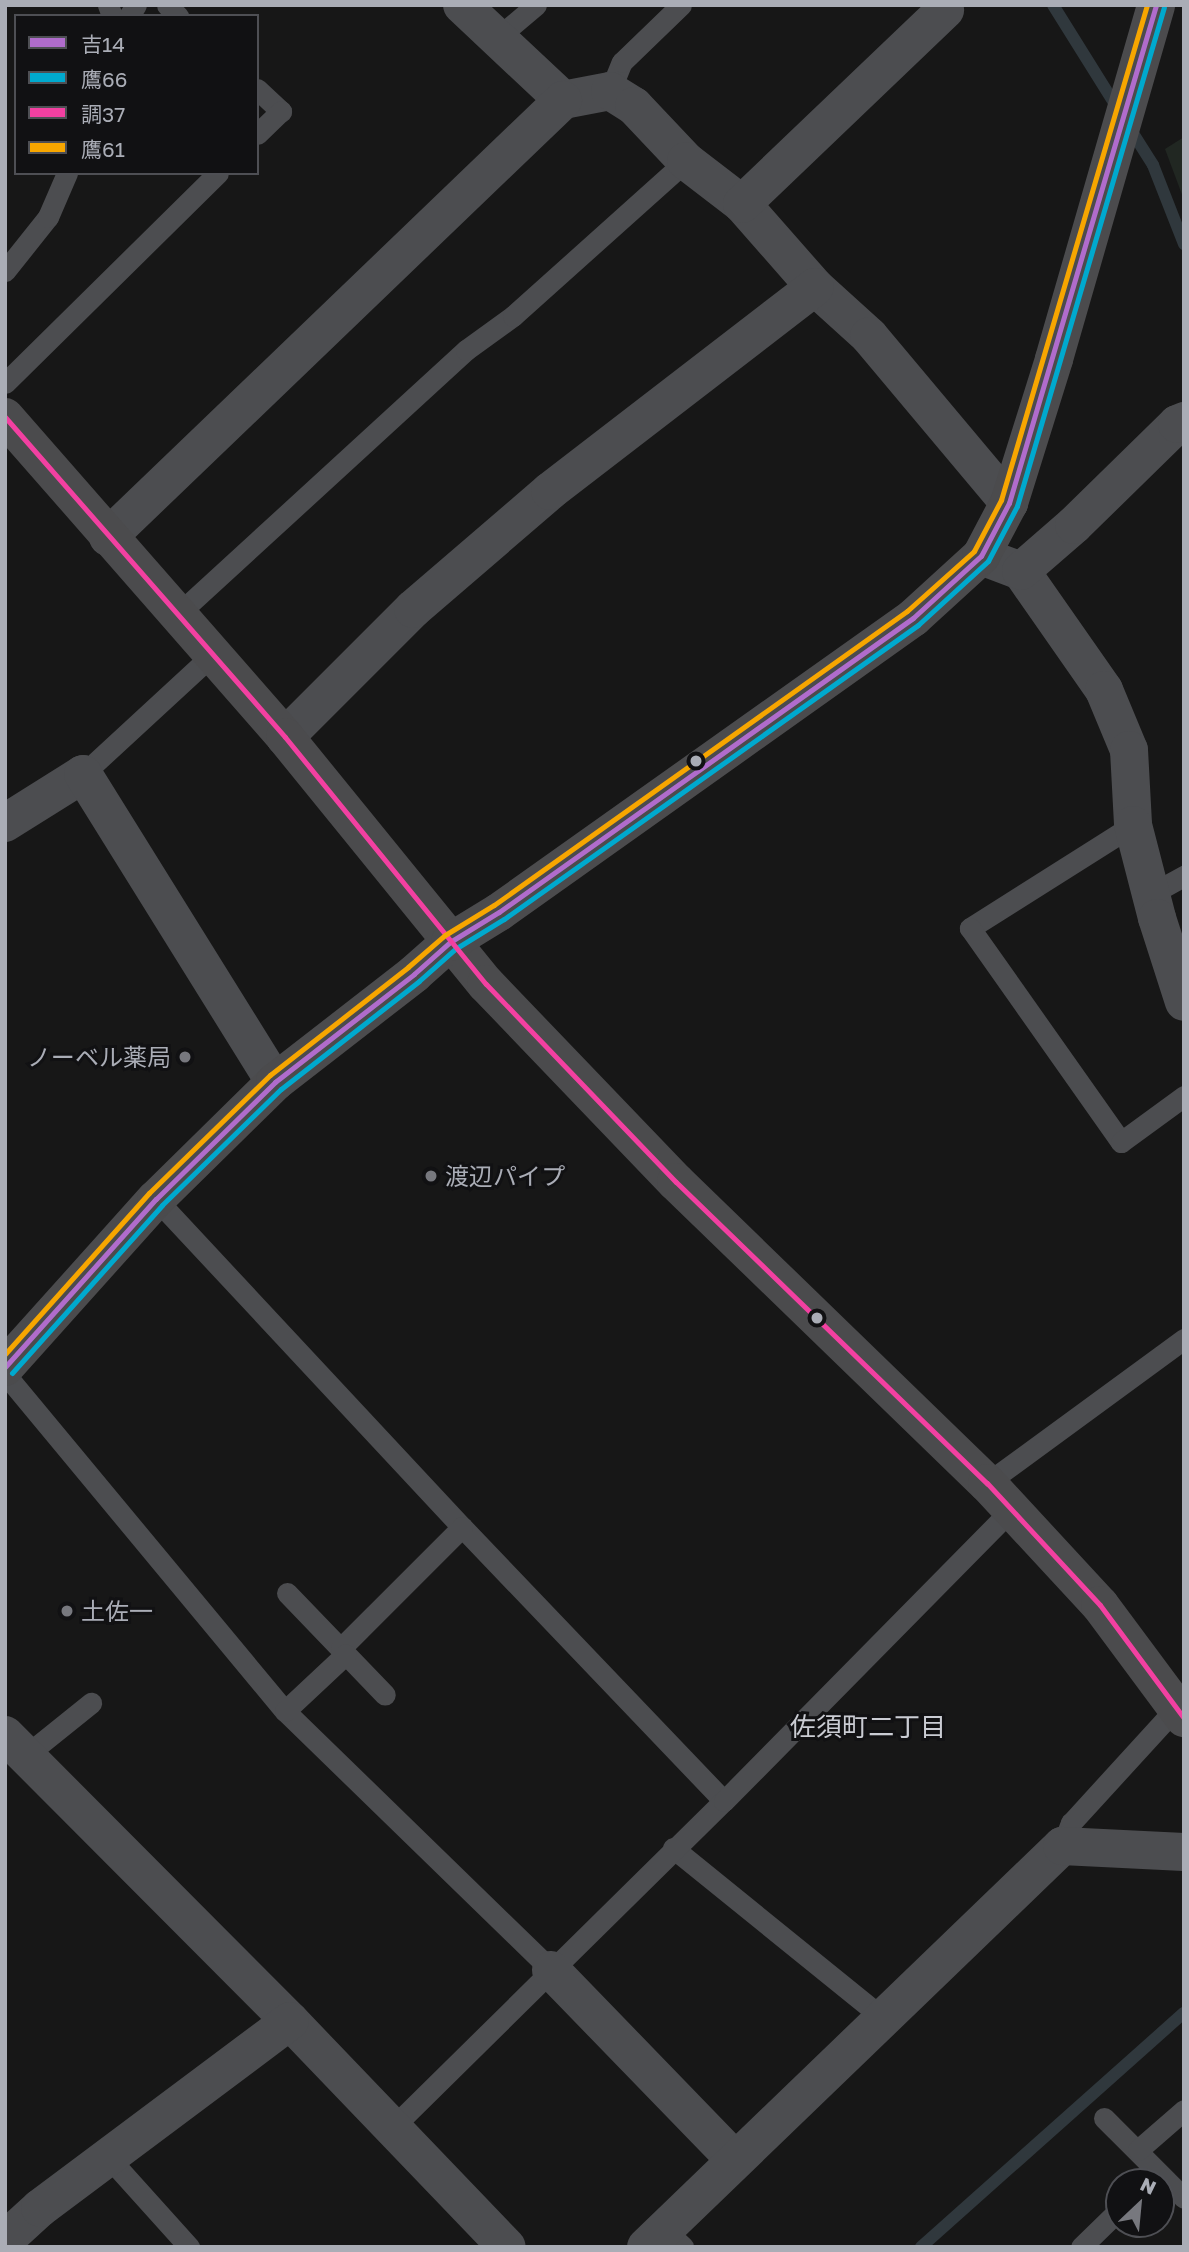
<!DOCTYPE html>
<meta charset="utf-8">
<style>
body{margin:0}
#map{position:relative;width:1189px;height:2252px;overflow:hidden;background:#171717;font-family:"Golos Text","Noto Sans JP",sans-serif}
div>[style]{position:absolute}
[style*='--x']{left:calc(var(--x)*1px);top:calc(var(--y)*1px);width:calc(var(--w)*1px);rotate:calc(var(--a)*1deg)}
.green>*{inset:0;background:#212722}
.stream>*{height:12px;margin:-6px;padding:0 6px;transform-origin:6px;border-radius:6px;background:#30383d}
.lane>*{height:21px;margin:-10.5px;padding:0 10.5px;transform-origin:10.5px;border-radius:10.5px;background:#4c4d50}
.street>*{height:38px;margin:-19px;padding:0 19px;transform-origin:19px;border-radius:19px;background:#4c4d50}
.secondary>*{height:38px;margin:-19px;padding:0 19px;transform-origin:19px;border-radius:19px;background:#4b4b4d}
.bus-1>*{height:5px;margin:-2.5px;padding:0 2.5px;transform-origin:2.5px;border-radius:2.5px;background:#b06ccc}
.bus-2>*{height:5px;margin:-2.5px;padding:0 2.5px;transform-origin:2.5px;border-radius:2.5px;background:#00a9ce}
.bus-3>*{height:5px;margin:-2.5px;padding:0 2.5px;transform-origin:2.5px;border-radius:2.5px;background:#f240a1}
.bus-4>*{height:5px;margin:-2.5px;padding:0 2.5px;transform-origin:2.5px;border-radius:2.5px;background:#f7a600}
.dots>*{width:19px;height:19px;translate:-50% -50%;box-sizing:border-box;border:4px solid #111113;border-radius:50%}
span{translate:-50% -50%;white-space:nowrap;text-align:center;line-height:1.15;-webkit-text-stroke:6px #111113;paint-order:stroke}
.poi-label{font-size:24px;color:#aaadb6}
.right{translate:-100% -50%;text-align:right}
.left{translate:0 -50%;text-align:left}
.neighbourhood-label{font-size:26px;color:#caccd3}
.frame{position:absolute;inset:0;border:7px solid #aaadb6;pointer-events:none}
.legend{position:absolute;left:14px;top:14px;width:245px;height:161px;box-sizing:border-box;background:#111113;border:2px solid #4e4f54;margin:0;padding:9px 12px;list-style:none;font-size:21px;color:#aaadb6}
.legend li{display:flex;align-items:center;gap:14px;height:35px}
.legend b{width:35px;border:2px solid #4e4f54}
.north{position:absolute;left:1105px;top:2168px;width:70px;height:70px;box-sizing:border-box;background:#111113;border:2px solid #4e4f54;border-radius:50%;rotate:26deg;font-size:19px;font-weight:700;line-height:28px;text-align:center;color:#aaadb6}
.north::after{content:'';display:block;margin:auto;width:24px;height:32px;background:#77787e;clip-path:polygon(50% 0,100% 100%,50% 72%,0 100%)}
</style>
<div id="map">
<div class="green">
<div style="clip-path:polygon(1184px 137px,1184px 200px,1165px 149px)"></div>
</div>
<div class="stream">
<div style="--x:1053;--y:5;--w:123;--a:58"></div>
<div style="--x:1129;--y:127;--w:45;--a:57.7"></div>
<div style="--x:1153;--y:165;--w:85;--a:68.6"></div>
<div style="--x:921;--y:2247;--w:352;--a:-41.7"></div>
</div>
<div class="lane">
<div style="--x:108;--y:5;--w:12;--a:70"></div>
<div style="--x:167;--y:5;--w:16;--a:45"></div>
<div style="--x:129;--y:16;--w:13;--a:-58"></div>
<div style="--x:497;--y:38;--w:51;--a:-40.2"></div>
<div style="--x:257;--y:89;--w:33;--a:43"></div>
<div style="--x:281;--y:111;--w:33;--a:136"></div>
<div style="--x:610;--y:91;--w:31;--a:-68"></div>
<div style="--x:622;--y:62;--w:82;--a:-44"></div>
<div style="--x:5;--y:271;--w:69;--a:-51.5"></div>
<div style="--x:48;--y:217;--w:48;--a:-66.6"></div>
<div style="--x:5;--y:383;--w:299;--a:-44.6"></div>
<div style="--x:178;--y:614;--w:391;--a:-42.5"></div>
<div style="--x:466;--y:350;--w:58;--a:-35.9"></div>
<div style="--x:513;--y:316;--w:232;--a:-41.9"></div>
<div style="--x:83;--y:774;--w:177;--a:-42.7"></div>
<div style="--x:1133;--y:825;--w:193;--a:147.7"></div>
<div style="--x:970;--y:928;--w:262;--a:54.8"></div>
<div style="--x:1121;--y:1142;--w:78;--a:-36.1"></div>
<div style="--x:1151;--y:894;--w:38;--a:-29"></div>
<div style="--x:156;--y:1199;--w:449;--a:47"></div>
<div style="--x:462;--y:1527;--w:379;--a:46.3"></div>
<div style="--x:5;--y:1374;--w:438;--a:50.3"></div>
<div style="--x:285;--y:1711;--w:371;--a:44.2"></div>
<div style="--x:987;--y:1483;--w:244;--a:-36.2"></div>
<div style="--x:287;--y:1593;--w:141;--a:46.1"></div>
<div style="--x:341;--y:1648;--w:171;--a:-45"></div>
<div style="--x:285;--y:1711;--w:83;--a:-43.1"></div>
<div style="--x:25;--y:1756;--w:85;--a:-38.8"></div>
<div style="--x:1062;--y:1846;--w:25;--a:-69"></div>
<div style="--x:1071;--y:1823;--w:156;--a:-47.6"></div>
<div style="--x:673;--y:1848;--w:270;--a:39"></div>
<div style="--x:1104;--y:2118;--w:113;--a:45"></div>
<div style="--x:391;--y:2129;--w:467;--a:-44.6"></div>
<div style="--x:724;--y:1801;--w:409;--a:-45.4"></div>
<div style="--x:1138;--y:2150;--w:61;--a:-41"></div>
<div style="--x:109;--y:2158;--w:120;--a:48"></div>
<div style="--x:665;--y:2230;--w:25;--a:43"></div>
<div style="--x:1081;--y:2247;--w:53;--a:-44.2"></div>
</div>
<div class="street">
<div style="--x:462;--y:5;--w:139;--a:43.2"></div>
<div style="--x:563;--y:100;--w:48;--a:-10.8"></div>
<div style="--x:610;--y:91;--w:28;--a:32"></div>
<div style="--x:634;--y:106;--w:76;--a:46.6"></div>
<div style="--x:686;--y:161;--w:71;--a:37.5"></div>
<div style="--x:742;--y:204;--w:111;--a:48.7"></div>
<div style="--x:815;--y:287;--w:73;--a:42.2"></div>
<div style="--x:869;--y:336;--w:218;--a:50"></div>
<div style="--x:742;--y:204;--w:281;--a:-43.7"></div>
<div style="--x:108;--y:537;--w:631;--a:-43.84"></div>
<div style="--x:981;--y:556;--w:43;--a:20.6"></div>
<div style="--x:1021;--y:571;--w:145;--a:55.1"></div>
<div style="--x:1104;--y:690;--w:65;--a:67.4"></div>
<div style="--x:1129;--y:750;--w:75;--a:86.9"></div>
<div style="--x:1133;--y:825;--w:96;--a:75.5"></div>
<div style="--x:1157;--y:918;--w:88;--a:72.2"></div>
<div style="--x:1021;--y:571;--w:70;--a:-41"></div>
<div style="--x:1074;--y:525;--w:144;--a:-44.4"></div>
<div style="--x:1177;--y:424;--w:8;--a:-23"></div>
<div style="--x:285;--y:737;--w:181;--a:-45"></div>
<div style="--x:413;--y:609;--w:181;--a:-40.7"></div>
<div style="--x:550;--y:491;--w:334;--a:-37.6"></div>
<div style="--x:5;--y:823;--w:92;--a:-32.1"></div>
<div style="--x:83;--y:774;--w:363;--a:58.1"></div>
<div style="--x:5;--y:1735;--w:404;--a:45.1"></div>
<div style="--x:290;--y:2021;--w:313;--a:46.2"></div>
<div style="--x:551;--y:1970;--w:263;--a:45.9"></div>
<div style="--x:5;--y:2240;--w:47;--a:-42.4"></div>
<div style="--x:40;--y:2208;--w:312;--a:-36.8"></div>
<div style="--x:646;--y:2247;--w:578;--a:-43.95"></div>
<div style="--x:1062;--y:1846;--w:122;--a:2.8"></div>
</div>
<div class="secondary">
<div style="--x:5;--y:417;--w:425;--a:48.8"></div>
<div style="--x:285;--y:737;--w:318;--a:50.9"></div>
<div style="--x:486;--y:984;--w:274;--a:46.2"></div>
<div style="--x:676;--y:1182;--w:433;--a:44.1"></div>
<div style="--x:987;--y:1483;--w:166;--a:47.2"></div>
<div style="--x:1100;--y:1605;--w:141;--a:53.4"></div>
<div style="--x:5;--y:1367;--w:226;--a:-48.1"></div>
<div style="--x:156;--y:1199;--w:167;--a:-44.5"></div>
<div style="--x:275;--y:1082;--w:176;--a:-37.8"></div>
<div style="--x:414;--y:974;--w:48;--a:-41.6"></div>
<div style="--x:450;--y:942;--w:57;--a:-31.5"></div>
<div style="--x:499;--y:912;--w:508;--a:-35.38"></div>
<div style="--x:913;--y:618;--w:92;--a:-42.4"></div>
<div style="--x:981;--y:556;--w:60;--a:-62.2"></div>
<div style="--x:1009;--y:503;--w:151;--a:-72.6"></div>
<div style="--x:1054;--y:359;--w:368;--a:-73.9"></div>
</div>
<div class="bus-1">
<div style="--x:5;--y:1367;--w:226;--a:-48.1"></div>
<div style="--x:156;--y:1199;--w:167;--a:-44.5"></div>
<div style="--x:275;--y:1082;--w:176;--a:-37.8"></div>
<div style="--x:414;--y:974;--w:48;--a:-41.6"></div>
<div style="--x:450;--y:942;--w:57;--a:-31.5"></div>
<div style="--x:499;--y:912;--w:508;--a:-35.38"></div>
<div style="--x:913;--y:618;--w:92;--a:-42.4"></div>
<div style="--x:981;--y:556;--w:60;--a:-62.2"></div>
<div style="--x:1009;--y:503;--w:519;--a:-73.55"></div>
</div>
<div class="bus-2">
<div style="--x:12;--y:1373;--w:225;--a:-48.2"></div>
<div style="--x:162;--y:1205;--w:166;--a:-44.3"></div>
<div style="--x:281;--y:1089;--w:175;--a:-38"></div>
<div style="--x:419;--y:981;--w:48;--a:-41.6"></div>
<div style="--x:455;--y:949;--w:57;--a:-31.5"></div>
<div style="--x:504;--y:919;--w:508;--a:-35.38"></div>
<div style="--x:918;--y:625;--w:95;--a:-42.4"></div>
<div style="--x:988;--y:561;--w:62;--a:-62.2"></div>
<div style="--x:1017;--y:506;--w:520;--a:-73.59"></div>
</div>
<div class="bus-3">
<div style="--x:5;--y:417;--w:425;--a:48.8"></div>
<div style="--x:285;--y:737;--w:318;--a:50.9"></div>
<div style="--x:486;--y:984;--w:274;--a:46.2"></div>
<div style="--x:676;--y:1182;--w:433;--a:44.1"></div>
<div style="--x:987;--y:1483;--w:166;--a:47.2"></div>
<div style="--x:1100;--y:1605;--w:141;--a:53.4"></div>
</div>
<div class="bus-4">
<div style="--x:5;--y:1354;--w:216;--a:-48.2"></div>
<div style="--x:149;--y:1193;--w:169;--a:-44.3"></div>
<div style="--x:270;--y:1075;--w:175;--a:-38"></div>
<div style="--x:408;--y:967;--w:49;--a:-40.9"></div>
<div style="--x:445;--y:935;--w:57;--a:-31.5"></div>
<div style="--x:494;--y:905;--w:507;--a:-35.45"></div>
<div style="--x:907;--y:611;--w:90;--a:-41.8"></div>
<div style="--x:974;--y:551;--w:58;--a:-62.1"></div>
<div style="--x:1001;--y:500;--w:516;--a:-73.57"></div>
</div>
<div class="dots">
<div style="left:696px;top:761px;background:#aaadb6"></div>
<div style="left:185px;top:1057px;background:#77787e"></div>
<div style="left:431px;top:1176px;background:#77787e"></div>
<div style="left:817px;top:1318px;background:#aaadb6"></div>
<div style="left:67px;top:1611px;background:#77787e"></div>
</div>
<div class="poi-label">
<span class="right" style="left:171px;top:1057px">ノーベル薬局</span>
<span class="left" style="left:445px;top:1176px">渡辺パイプ</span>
<span class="left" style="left:81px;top:1611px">土佐一</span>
</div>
<div class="neighbourhood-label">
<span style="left:868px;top:1727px">佐須町二丁目</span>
</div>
<div class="frame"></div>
<ul class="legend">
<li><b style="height:9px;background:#b06ccc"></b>吉14</li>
<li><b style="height:9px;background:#00a9ce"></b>鷹66</li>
<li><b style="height:9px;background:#f240a1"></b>調37</li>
<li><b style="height:9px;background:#f7a600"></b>鷹61</li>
</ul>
<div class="north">N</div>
</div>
